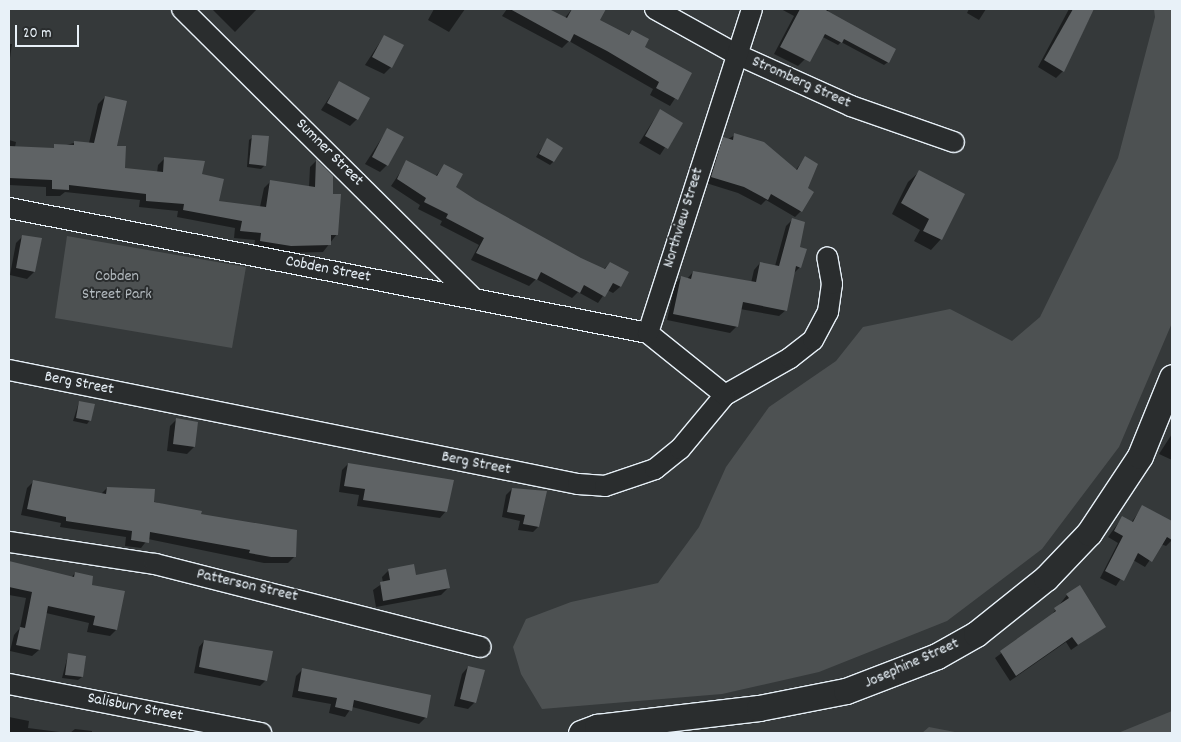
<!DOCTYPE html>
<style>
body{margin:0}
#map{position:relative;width:1181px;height:742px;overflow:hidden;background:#35393a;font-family:Dekko,sans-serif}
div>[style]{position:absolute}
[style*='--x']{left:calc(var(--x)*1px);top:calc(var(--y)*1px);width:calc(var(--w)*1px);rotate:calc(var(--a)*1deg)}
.green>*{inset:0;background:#4d5152}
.shadow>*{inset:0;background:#0007}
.building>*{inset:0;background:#5f6365}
.roads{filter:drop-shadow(1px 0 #e8f1f8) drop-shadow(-1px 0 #e8f1f8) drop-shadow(0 1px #e8f1f8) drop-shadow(0 -1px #e8f1f8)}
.minor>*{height:20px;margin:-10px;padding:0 10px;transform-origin:10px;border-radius:10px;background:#2a2d2e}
.tertiary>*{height:25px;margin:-12.5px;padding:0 12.5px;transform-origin:12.5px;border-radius:12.5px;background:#2a2d2e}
span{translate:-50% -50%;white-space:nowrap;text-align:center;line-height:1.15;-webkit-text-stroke:4px #2a2d2e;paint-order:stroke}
.street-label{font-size:16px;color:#e8f1f8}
.park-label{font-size:16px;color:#b2b9be}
.frame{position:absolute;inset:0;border:10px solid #e8f1f8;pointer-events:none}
.scale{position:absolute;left:15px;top:25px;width:64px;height:22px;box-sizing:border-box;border:2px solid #e8f1f8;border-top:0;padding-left:6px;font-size:15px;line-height:18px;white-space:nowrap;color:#e8f1f8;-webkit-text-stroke:4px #2a2d2e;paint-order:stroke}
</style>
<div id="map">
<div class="green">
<div style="clip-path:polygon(1154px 9px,1172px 9px,1172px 323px,1119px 447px,1042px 549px,947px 621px,819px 672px,722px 694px,542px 709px,521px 674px,513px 647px,526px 619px,571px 602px,658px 583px,699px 527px,726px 467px,769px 407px,836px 361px,863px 327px,950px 309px,1012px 341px,1040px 317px,1118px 158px,1155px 17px)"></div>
<div style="clip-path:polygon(67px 236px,246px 267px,232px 348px,55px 318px)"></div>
<div style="clip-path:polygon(1172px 711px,1172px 733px,1118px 733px)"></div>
<div style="clip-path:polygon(929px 727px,960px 733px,922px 733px)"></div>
</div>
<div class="shadow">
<div style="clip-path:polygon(212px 9px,257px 9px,235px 32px)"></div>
<div style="clip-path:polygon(434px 9px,465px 9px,449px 32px,428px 20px)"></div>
<div style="clip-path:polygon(507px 9px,546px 9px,564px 19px,572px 9px,594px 9px,602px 13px,598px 21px,627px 36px,632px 31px,643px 48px,691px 74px,670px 106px,650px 95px,653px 89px,569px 41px,562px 48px,502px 16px)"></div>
<div style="clip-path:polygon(781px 9px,829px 9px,805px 59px,798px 66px,774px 54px,794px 16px)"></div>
<div style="clip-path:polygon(969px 9px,986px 9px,979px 20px,967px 13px)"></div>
<div style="clip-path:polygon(1069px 9px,1094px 9px,1063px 71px,1056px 78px,1038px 67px)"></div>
<div style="clip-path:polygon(838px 19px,888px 62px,884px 65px,841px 42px,838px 45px,819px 35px)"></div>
<div style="clip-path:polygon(384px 36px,391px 67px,384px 74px,365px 65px)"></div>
<div style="clip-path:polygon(9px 44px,12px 44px,9px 65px)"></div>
<div style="clip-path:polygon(339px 83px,357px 119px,350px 126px,321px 110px)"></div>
<div style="clip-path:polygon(105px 97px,116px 147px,124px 169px,157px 173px,158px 165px,165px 158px,201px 175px,218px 203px,260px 207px,264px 188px,271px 181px,309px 187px,310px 167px,316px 161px,332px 195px,340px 195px,337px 234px,323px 252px,283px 253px,254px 248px,255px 240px,234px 238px,235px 228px,177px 217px,178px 211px,139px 207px,140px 200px,65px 192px,60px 196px,46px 196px,46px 187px,9px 185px,9px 140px,16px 142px,15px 147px,51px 149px,74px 143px,89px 143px,98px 104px)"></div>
<div style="clip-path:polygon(660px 110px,681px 123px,660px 155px,639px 143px)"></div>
<div style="clip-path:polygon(387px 130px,387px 165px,380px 172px,365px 164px)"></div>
<div style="clip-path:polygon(735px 135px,795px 171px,805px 158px,806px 189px,801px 211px,795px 217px,766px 200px,761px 205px,738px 193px,706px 183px,718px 145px)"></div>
<div style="clip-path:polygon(253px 137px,264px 166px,261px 169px,247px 167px,249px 140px)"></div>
<div style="clip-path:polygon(547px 140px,553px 162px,550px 165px,536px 157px)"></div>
<div style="clip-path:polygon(407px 162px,435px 177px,444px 166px,455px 187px,475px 201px,580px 259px,603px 270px,610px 263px,627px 272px,620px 287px,613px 293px,607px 290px,598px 303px,578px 292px,572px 298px,536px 279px,529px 286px,471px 260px,479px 245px,440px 225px,442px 221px,418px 209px,420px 205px,391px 186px)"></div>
<div style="clip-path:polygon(919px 172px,941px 239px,931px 250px,914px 241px,920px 230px,892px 214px,908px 182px)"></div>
<div style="clip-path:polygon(792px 220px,800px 267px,793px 274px,786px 310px,779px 316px,740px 309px,737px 326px,730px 333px,667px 320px,675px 284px,681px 277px,687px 279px,693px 272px,751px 283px,754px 270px,760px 263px,775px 266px,786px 226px)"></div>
<div style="clip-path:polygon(23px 236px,34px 272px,27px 279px,10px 275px,16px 243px)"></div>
<div style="clip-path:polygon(79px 402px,90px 420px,87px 424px,73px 421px)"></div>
<div style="clip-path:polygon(177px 419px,194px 447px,187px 454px,167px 451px,170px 426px)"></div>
<div style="clip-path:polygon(1172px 434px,1172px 460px,1159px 454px)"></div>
<div style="clip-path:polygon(348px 464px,446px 511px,440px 518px,357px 506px,359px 495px,339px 492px,342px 470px)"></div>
<div style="clip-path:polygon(33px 482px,101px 494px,107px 488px,200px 515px,295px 556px,288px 563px,264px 563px,148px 539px,141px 548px,125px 546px,126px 537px,60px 527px,61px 523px,21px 515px,27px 488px)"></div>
<div style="clip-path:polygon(512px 489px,538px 527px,533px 532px,518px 530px,520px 521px,502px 517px,506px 495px)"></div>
<div style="clip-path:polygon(1143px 506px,1172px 522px,1172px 540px,1166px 546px,1161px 544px,1145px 567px,1133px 560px,1116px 586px,1100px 578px,1118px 543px,1108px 537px,1122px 518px,1131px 523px)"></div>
<div style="clip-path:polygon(9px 562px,71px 578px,75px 573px,116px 630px,110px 636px,87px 632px,89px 623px,46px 613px,39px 650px,32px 656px,10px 651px,14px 635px,20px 628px,26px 598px,9px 595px)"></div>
<div style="clip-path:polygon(389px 570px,415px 576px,448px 588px,441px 595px,376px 607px,373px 590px,383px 583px,382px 577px)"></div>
<div style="clip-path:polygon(1067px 595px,1104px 627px,1071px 650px,1066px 642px,1010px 681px,995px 658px,1050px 617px)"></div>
<div style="clip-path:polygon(204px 641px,266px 680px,260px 686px,194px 673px,199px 647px)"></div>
<div style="clip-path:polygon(68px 655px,82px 677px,78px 680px,62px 678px)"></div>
<div style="clip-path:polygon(468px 667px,475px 702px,468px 709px,454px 706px,462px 674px)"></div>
<div style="clip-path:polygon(303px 669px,426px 717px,419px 724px,352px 707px,345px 717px,329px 713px,331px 704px,292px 697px,296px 676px)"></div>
<div style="clip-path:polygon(9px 717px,29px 721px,28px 728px,67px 733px,9px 733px)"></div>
<div style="clip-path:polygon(75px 729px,92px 731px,92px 733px,70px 733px)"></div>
</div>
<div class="building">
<div style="clip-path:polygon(510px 9px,549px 9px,567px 18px,572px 9px,606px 9px,600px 20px,629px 35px,632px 30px,649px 39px,645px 47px,692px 73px,678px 100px,656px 88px,659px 82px,607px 51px,574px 34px,570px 42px)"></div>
<div style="clip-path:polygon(800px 9px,824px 9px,896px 49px,889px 63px,844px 39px,842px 43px,825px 34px,810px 62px,780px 47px)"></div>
<div style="clip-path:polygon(1073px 9px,1094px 9px,1064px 72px,1044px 60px)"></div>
<div style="clip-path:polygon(384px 35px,404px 45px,392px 68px,372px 57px)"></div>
<div style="clip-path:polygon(339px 81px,370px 98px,358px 120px,327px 103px)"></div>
<div style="clip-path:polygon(105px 96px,127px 101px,117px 146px,126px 146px,125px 168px,163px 172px,164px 157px,205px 161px,202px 174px,224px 179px,219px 201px,266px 207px,270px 180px,315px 187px,316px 159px,333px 176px,333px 194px,341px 194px,338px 235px,331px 235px,331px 245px,291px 246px,260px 241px,261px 233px,240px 231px,242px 221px,183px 210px,184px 204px,146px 201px,146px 194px,69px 185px,69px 190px,52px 189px,52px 180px,9px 178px,9px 146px,54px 148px,54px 144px,74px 145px,74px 141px,94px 143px)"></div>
<div style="clip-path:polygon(660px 109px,683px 123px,668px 149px,645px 136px)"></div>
<div style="clip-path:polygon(387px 128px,404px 137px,388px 166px,372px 157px)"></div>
<div style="clip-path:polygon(734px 133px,764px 142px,797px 170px,805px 156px,818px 164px,808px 188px,814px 192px,802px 212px,771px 194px,768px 200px,744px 187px,711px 177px,723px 137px,733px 140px)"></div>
<div style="clip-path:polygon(252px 135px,269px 136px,266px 166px,249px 164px)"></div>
<div style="clip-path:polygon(547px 138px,563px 148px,554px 162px,539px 154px)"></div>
<div style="clip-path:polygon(406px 160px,437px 176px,444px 164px,463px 174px,456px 187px,476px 200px,581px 258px,605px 269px,610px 262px,629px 272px,621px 287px,613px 283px,605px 297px,584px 285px,580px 293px,541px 272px,537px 280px,476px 253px,484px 238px,446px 218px,448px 214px,424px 202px,426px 198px,397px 179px)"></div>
<div style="clip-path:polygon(919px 170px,965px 194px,942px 240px,923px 231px,929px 219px,901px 203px)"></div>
<div style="clip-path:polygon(792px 218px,805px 222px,800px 247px,807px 249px,801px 268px,796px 266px,787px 311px,743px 302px,738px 327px,673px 314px,681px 276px,691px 279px,693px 271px,756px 282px,760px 262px,779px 266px)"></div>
<div style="clip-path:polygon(22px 235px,42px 238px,35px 272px,16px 268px)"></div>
<div style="clip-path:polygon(79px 401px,95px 404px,91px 421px,76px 418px)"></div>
<div style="clip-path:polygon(176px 418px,198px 422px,195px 447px,173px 444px)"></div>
<div style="clip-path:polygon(348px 463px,454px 480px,447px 512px,363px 500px,365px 489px,344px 486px)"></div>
<div style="clip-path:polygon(33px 480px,106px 494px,107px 487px,155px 489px,154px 502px,202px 511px,201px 514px,297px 530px,296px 557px,271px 557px,249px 553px,250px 550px,150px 532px,149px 543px,131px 540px,132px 531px,66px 521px,66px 517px,27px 509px)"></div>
<div style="clip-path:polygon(512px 488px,547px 491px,539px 527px,523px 524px,525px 515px,507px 512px)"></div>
<div style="clip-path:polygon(1142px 505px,1172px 521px,1172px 540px,1167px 537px,1152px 562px,1138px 553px,1124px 581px,1105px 571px,1123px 536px,1114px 531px,1122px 516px,1133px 522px)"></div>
<div style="clip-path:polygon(9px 561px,74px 577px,75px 572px,93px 576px,92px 585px,125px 591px,117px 630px,93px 625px,95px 616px,48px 606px,40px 650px,16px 645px,20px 627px,25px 628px,32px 592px,9px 587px)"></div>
<div style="clip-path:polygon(414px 564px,416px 575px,446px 569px,450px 588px,383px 601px,380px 582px,390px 580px,388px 569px)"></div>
<div style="clip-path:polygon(1080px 585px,1106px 627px,1078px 645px,1072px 637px,1016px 676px,1000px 651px,1056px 611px,1054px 608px,1069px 598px,1066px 594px)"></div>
<div style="clip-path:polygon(204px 640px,273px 651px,267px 681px,199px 667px)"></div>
<div style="clip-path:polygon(68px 653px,86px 656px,83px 677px,65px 675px)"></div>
<div style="clip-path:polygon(468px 666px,485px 670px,476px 703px,460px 699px)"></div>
<div style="clip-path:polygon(302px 668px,431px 695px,427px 718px,354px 700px,352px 711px,335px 707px,337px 698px,298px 691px)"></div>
</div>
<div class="roads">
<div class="minor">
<div style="--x:182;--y:9;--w:410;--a:44.8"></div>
<div style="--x:655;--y:9;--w:93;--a:29.1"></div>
<div style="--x:736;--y:54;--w:126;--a:24.3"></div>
<div style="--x:851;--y:106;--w:109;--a:19.3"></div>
<div style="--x:9;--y:208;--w:651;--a:11.07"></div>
<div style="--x:9;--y:370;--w:580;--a:11.33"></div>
<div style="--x:578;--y:484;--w:27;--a:4"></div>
<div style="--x:605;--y:486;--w:53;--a:-18.8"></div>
<div style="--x:655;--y:469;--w:32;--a:-39"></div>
<div style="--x:680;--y:449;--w:70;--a:-50.2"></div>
<div style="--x:725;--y:395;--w:75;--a:-29.6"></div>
<div style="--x:790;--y:358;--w:29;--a:-38"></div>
<div style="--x:813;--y:340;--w:32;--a:-62"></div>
<div style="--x:828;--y:312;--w:28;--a:-82"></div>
<div style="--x:832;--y:284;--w:27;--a:-100"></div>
<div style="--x:725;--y:395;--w:99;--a:-141.2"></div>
<div style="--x:648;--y:333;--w:340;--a:-72.2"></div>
<div style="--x:9;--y:542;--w:148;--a:8.6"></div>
<div style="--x:155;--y:564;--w:336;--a:14.3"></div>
<div style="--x:9;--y:684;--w:257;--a:11"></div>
</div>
<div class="tertiary">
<div style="--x:581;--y:733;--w:17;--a:-21"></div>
<div style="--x:597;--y:727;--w:163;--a:-6.7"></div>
<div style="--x:759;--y:708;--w:89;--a:-11.1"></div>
<div style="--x:846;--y:691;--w:97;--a:-21"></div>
<div style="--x:937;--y:656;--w:45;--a:-29.4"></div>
<div style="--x:976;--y:634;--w:90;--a:-38.7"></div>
<div style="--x:1046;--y:578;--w:62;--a:-46.3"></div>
<div style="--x:1089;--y:533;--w:92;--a:-56.5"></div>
<div style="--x:1140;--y:456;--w:85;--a:-67.9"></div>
</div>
</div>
<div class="street-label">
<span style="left:801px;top:83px;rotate:24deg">Stromberg Street</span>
<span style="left:329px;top:153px;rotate:45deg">Sumner Street</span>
<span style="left:684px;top:218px;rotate:-73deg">Northview Street</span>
<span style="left:328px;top:270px;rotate:11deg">Cobden Street</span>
<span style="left:79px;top:384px;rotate:11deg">Berg Street</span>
<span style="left:476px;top:464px;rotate:11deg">Berg Street</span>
<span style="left:247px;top:586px;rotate:13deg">Patterson Street</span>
<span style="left:912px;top:664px;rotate:-24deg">Josephine Street</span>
<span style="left:135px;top:708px;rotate:11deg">Salisbury Street</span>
</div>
<div class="park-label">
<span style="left:117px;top:286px">Cobden<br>Street Park</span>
</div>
<div class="frame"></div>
<div class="scale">20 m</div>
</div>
